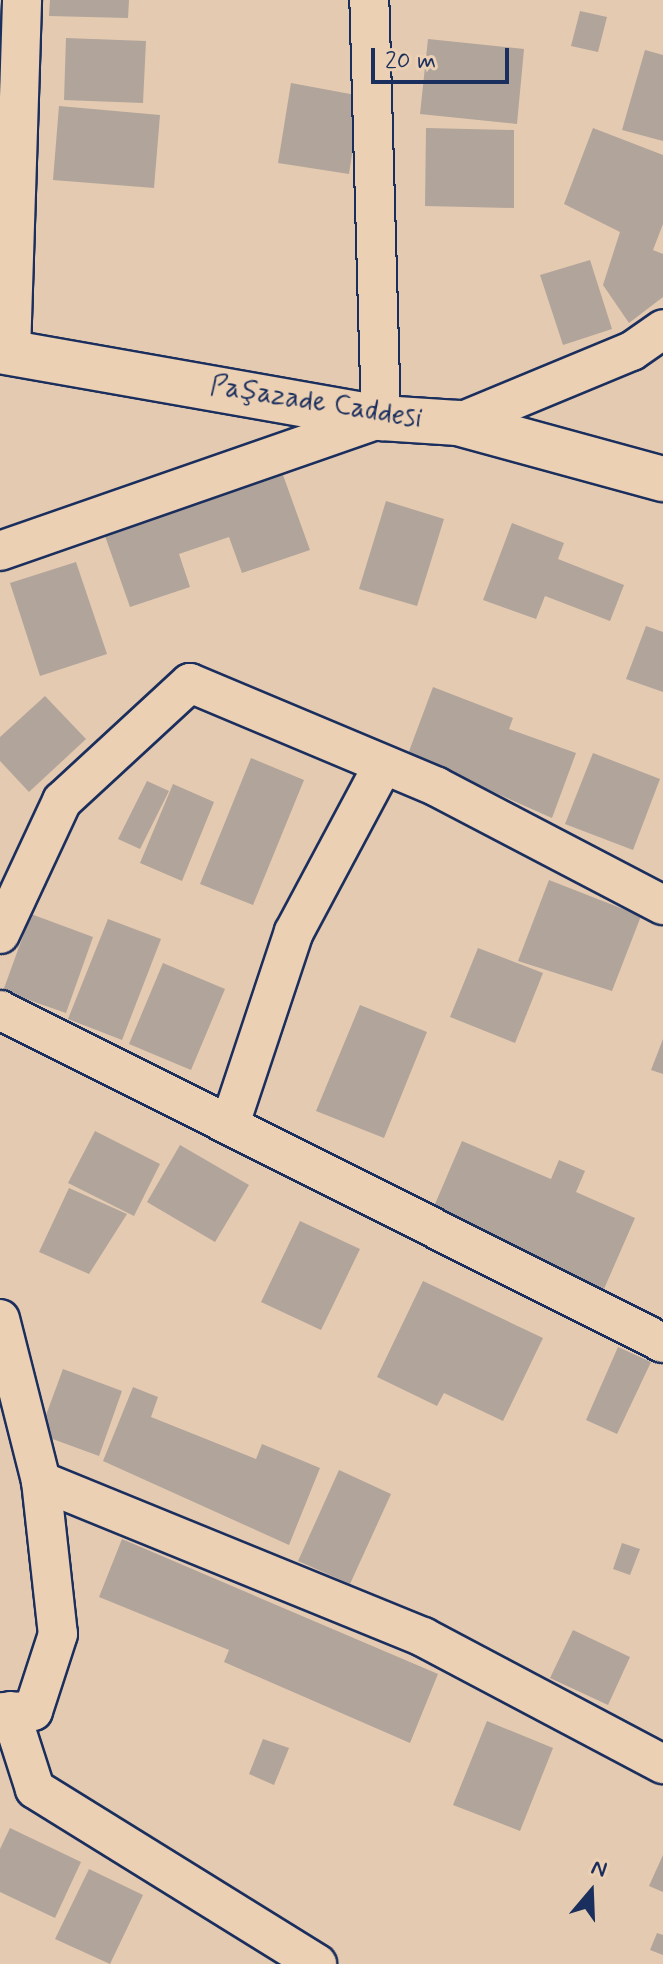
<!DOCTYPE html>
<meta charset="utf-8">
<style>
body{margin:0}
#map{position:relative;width:663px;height:1964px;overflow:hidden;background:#e4cab0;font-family:Mynerve,sans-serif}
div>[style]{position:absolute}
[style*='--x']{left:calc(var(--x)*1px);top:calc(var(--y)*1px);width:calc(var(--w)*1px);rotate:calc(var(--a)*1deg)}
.building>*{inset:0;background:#b1a49b}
.roads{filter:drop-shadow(2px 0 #1b2f5e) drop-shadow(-2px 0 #1b2f5e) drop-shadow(0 2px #1b2f5e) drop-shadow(0 -2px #1b2f5e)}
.street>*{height:38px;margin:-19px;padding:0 19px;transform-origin:19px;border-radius:19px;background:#ecd0b3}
.secondary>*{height:44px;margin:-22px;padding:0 22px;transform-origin:22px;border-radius:22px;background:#ecd0b3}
span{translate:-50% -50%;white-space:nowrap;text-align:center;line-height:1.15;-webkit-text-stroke:7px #ecd0b3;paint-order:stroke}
.street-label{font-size:28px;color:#1b2f5e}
.north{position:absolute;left:551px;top:1852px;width:80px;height:80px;-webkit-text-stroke:6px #ecd0b3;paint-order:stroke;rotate:19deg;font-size:22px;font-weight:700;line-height:32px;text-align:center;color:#1b2f5e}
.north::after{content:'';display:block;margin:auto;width:28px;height:36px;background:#1b2f5e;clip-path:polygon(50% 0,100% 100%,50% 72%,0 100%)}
.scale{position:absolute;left:371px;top:48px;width:138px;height:36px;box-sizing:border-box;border:4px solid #1b2f5e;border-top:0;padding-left:10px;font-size:24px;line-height:28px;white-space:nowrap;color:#1b2f5e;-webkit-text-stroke:6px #ecd0b3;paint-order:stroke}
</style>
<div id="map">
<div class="building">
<div style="clip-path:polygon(50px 0,129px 0,128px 18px,49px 16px)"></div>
<div style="clip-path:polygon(580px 11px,607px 17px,598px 52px,571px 46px)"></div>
<div style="clip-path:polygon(66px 38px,146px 41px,143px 103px,64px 100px)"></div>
<div style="clip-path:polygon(428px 39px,524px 49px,517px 124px,420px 114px)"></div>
<div style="clip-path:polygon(645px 50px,663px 55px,663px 141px,622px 130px)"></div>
<div style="clip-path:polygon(291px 83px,361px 96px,349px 174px,278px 163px)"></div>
<div style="clip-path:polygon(59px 106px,160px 115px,154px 188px,53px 180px)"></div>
<div style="clip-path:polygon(426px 128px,514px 130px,514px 208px,425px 206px)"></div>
<div style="clip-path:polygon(593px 128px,663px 155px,663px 224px,653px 250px,663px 254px,663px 297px,629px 323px,603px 285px,620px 232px,564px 204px)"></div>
<div style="clip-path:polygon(590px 260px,612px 329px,563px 345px,540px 275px)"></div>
<div style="clip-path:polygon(283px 475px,310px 550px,242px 573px,229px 537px,179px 554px,190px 587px,130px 607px,105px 536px)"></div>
<div style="clip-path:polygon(386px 501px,444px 519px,417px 606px,359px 589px)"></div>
<div style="clip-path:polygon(512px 523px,564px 543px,558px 559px,624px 585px,610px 621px,545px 596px,536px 619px,483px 600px)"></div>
<div style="clip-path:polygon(76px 562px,107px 654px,40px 676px,10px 583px)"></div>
<div style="clip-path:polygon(646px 626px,663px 632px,663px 692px,626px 679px)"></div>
<div style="clip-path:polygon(433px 687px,513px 718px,509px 729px,576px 753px,552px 818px,408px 754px)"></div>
<div style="clip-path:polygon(45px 696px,86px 739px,29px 792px,0 761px,0 737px)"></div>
<div style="clip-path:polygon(593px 753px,660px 779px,633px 850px,565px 824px)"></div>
<div style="clip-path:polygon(251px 758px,304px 780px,253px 905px,200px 884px)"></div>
<div style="clip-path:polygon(147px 781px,169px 791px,140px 849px,118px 839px)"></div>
<div style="clip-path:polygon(173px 784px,214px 802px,182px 881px,140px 863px)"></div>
<div style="clip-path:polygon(549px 880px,641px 916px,612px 991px,518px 961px)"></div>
<div style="clip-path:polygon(31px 914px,93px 937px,66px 1013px,3px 991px)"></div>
<div style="clip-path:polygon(108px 919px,161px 939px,122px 1040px,68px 1019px)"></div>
<div style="clip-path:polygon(478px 948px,543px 973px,515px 1043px,450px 1017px)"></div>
<div style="clip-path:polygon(163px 963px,225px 989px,191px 1070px,129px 1044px)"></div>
<div style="clip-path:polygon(360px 1005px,427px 1032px,384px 1138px,316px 1111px)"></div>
<div style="clip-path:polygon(663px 1039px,663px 1074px,651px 1070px)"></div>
<div style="clip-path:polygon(95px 1131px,160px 1164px,134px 1216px,68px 1183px)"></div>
<div style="clip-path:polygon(462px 1141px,551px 1179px,559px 1160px,585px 1171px,576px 1192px,635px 1218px,604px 1289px,432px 1211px)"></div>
<div style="clip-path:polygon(180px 1145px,249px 1185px,215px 1242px,147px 1202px)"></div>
<div style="clip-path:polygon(69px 1188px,127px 1214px,89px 1274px,39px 1252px)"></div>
<div style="clip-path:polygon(300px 1221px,360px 1249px,321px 1330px,261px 1302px)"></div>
<div style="clip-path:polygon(423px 1281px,543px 1338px,503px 1421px,444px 1393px,437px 1406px,377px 1377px)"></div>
<div style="clip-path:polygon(618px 1347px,651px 1362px,617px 1434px,586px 1420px)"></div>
<div style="clip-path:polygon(63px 1369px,122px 1391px,99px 1456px,39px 1434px)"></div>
<div style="clip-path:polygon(133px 1387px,158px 1397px,151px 1417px,256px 1459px,262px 1444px,320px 1468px,289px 1545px,103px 1461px)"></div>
<div style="clip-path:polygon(339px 1470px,391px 1494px,350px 1584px,298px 1561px)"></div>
<div style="clip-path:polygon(122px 1539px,438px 1674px,410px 1743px,224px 1662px,229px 1650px,99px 1597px)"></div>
<div style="clip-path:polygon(622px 1543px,640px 1549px,630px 1575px,613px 1569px)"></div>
<div style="clip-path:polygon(573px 1630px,630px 1657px,608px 1705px,550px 1678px)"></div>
<div style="clip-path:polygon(487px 1721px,553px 1748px,520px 1831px,453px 1805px)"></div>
<div style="clip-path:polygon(263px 1739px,289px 1748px,274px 1785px,249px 1774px)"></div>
<div style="clip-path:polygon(10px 1828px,81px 1862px,55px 1918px,0 1892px,0 1849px)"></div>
<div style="clip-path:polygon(663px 1855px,663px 1892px,649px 1886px)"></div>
<div style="clip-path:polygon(89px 1869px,143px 1895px,110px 1964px,55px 1939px)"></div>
<div style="clip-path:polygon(657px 1933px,663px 1935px,663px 1955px,650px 1950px)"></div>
</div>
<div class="roads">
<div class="street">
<div style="--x:11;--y:352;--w:352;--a:-88.2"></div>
<div style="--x:458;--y:423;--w:188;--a:-22.5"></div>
<div style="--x:632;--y:351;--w:38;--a:-35"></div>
<div style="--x:0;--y:551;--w:404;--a:-19.2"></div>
<div style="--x:381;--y:418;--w:418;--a:-91.6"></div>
<div style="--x:0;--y:934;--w:147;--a:-65"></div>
<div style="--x:62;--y:801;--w:174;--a:-42.7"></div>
<div style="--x:190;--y:683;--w:268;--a:22.8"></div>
<div style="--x:437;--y:787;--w:255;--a:27.6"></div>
<div style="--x:0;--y:1010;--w:742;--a:26.67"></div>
<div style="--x:230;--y:1124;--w:202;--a:-71.6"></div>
<div style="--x:294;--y:932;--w:189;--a:-61.9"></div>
<div style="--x:0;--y:1319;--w:167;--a:75.8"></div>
<div style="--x:41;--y:1481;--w:154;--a:83.7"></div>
<div style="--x:58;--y:1634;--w:81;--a:108"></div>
<div style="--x:33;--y:1711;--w:33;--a:178"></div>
<div style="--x:41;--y:1481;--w:413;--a:22.2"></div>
<div style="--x:423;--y:1637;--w:272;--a:27.9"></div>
<div style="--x:10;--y:1711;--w:82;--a:72.2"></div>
<div style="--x:35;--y:1789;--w:332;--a:31.8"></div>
</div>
<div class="secondary">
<div style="--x:0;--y:351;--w:387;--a:10"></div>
<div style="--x:381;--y:418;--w:77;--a:3.7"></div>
<div style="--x:458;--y:423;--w:213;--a:15.3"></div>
</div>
</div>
<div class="street-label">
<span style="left:316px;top:403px;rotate:9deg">Paşazade Caddesi</span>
</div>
<div class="north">N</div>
<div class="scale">20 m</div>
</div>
